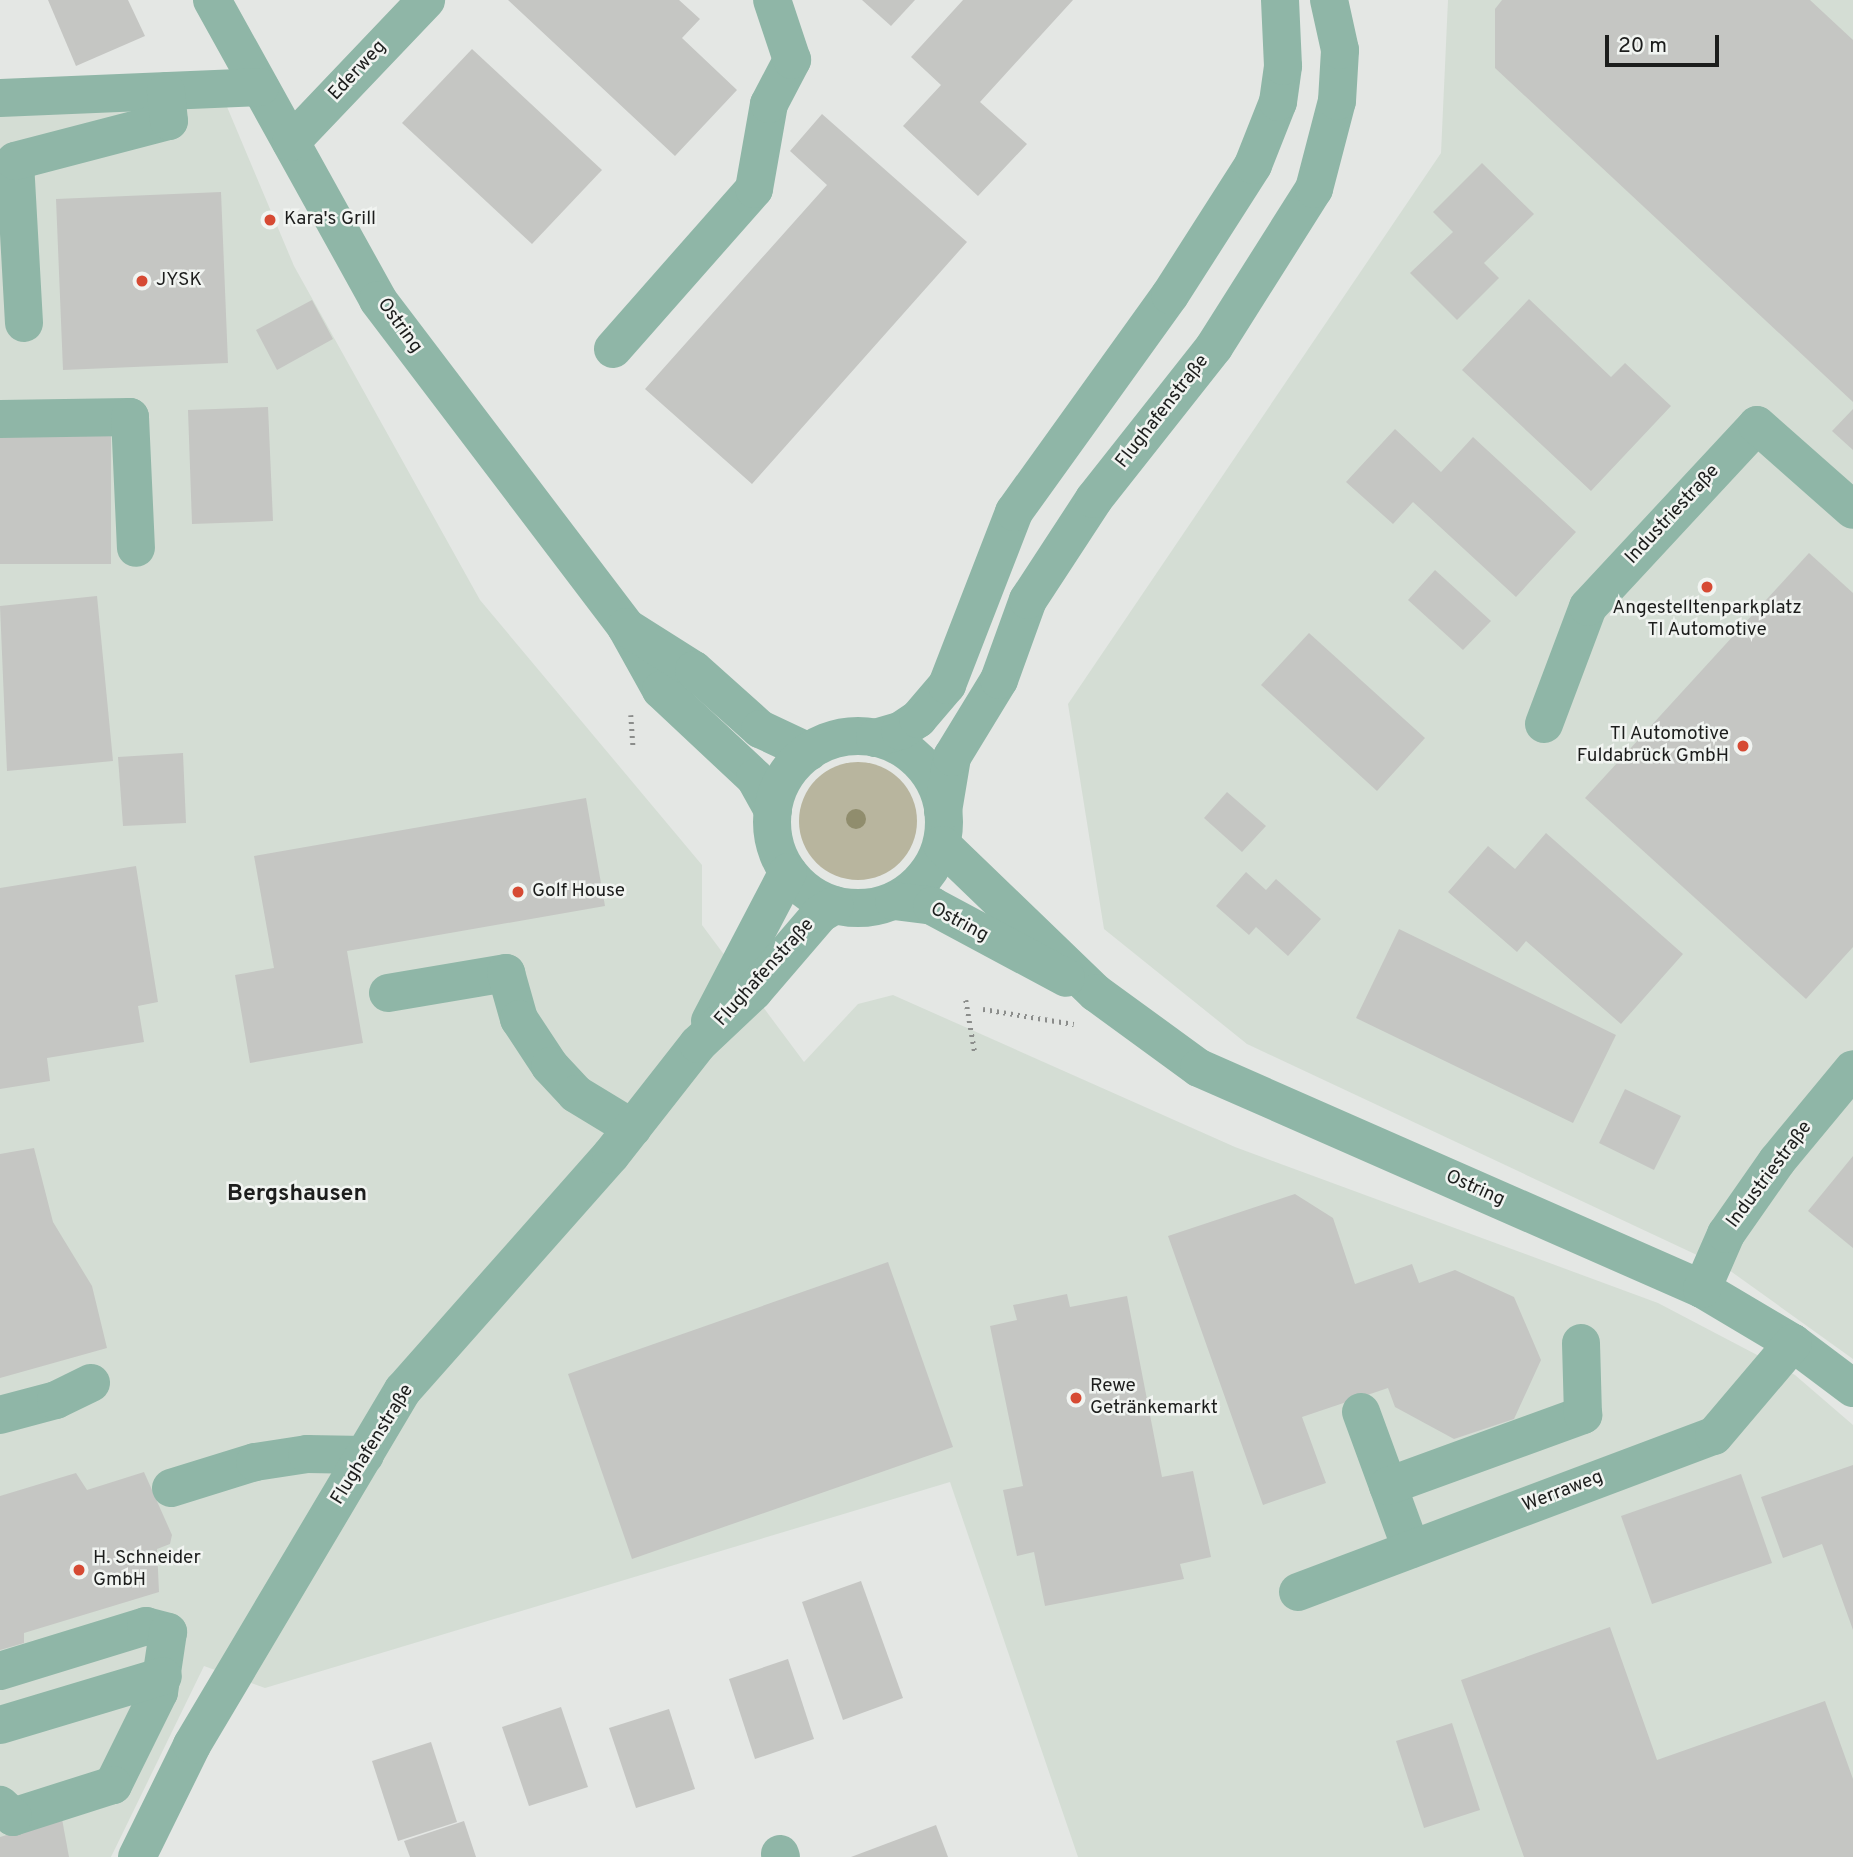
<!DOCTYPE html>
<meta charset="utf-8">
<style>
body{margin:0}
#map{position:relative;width:1853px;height:1857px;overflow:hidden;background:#e4e7e4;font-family:Overpass,sans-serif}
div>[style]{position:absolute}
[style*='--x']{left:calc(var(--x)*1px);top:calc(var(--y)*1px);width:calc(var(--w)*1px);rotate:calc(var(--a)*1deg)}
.built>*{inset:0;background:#d4ddd4}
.green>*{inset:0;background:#b8b59e}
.round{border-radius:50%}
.building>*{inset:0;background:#c5c6c3}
.path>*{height:4.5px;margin-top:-2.25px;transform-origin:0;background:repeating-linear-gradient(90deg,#8b8d8b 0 2px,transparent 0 7px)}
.minor>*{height:38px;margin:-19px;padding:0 19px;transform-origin:19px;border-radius:19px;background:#8fb6a7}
.minor>.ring{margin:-19px;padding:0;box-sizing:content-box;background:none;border:38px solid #8fb6a7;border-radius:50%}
.trees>*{width:20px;height:20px;margin:-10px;border-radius:50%;background:#908d6d}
.dots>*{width:19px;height:19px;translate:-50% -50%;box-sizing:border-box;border:4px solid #f1f4f1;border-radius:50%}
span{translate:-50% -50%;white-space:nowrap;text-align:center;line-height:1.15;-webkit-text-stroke:5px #f1f4f1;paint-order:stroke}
.street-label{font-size:19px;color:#1c1d1c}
.poi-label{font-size:19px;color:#1c1d1c}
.left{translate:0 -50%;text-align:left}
.right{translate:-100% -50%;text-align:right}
.quarter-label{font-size:23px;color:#1c1d1c;font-weight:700}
.scale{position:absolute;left:1605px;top:35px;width:114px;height:32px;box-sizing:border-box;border:4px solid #1c1d1c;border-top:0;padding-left:9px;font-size:21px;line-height:24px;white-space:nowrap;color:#1c1d1c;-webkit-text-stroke:5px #f1f4f1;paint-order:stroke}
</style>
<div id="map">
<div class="built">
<div style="clip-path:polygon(1448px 0,1853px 0,1853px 1359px,1729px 1270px,1247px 1044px,1104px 929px,1068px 704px,1441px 153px)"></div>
<div style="clip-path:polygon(225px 102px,294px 266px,480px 600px,702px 865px,702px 925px,804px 1062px,858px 1004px,893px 995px,1235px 1147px,1658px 1303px,1795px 1375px,1853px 1425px,1853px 1857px,1078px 1857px,950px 1482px,265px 1688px,204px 1666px,111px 1857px,0 1857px,0 111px)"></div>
</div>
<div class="green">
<div class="round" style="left:799px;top:762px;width:118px;height:118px"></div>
</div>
<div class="building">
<div style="clip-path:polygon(48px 0,128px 0,145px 36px,76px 66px)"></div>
<div style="clip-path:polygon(508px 0,679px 0,700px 19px,682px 38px,737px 90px,675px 156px)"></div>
<div style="clip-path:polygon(862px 0,915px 0,891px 26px)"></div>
<div style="clip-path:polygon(963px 0,1073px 0,980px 102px,1027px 144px,978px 196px,903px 126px,941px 85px,911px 57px)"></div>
<div style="clip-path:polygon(1502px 0,1810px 0,1853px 40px,1853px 402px,1495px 68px,1495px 9px)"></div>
<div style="clip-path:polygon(472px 49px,602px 170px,532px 244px,402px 123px)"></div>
<div style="clip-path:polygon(822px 114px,967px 242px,752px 484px,645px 389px,827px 185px,790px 151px)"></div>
<div style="clip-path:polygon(1482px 163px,1534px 214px,1484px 263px,1499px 278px,1457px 320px,1410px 273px,1453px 232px,1433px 212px)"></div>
<div style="clip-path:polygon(221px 192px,228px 363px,63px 370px,56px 199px)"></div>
<div style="clip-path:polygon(1529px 299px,1611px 377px,1625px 363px,1671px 406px,1591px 491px,1462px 370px)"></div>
<div style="clip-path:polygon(312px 300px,333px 339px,277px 370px,256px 330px)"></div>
<div style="clip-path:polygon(268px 407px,273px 521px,192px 524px,188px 410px)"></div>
<div style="clip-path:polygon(1853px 409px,1853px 450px,1832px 431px)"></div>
<div style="clip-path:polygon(1395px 429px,1441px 472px,1473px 437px,1576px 532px,1516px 597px,1413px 502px,1393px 524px,1346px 482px)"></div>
<div style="clip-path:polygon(111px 431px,111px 564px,0 564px,0 432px)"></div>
<div style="clip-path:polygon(1809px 553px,1853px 593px,1853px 947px,1806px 999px,1585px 798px)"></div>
<div style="clip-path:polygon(1435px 570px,1491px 621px,1463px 650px,1408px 600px)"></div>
<div style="clip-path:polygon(97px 596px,113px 761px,7px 771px,0 606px)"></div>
<div style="clip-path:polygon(1309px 633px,1425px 738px,1377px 791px,1261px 685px)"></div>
<div style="clip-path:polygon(183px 753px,186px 823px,123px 826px,118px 757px)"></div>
<div style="clip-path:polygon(1227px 792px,1266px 826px,1242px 852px,1204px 818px)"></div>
<div style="clip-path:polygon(586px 798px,605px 906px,347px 951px,363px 1043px,250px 1063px,235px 975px,274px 968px,254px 856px)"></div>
<div style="clip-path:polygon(1546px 833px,1683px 954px,1621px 1024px,1526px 941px,1517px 952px,1448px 892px,1488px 846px,1515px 869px)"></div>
<div style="clip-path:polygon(136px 866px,158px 1002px,138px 1006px,144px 1042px,47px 1058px,50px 1081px,0 1089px,0 888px)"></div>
<div style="clip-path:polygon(1246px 872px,1266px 890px,1276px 879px,1321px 919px,1288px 956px,1256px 927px,1249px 935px,1216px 906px)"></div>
<div style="clip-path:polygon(1399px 929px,1616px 1035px,1573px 1123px,1356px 1018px)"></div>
<div style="clip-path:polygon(1625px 1089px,1681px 1116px,1654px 1170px,1599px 1143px)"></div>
<div style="clip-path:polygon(34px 1148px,53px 1222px,92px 1286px,107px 1348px,0 1378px,0 1154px)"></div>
<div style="clip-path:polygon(1853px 1156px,1853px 1248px,1808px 1211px)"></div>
<div style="clip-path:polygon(1295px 1194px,1333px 1218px,1355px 1284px,1412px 1264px,1419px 1283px,1455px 1270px,1514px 1297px,1541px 1360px,1514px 1419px,1454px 1439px,1395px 1407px,1388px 1388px,1302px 1417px,1326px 1483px,1263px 1505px,1168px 1236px)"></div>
<div style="clip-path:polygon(888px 1262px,953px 1447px,632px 1559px,568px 1374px)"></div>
<div style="clip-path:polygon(1067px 1294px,1070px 1307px,1127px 1296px,1162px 1477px,1193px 1471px,1211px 1557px,1180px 1564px,1184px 1579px,1045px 1606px,1034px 1552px,1017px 1556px,1003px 1490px,1023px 1486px,990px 1326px,1017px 1320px,1013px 1305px)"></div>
<div style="clip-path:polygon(1853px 1465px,1853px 1630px,1822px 1544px,1783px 1558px,1761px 1497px)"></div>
<div style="clip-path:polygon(144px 1472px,172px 1535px,170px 1544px,157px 1549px,159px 1592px,24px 1633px,24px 1643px,0 1650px,0 1496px,76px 1473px,87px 1490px)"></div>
<div style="clip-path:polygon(1741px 1474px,1772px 1563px,1652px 1604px,1621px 1516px)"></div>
<div style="clip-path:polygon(861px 1581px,903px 1698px,843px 1720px,802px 1602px)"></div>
<div style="clip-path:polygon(1610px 1627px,1657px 1760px,1825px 1701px,1853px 1779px,1853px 1857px,1524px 1857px,1461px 1680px)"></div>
<div style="clip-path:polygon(788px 1659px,814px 1739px,755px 1759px,729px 1679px)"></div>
<div style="clip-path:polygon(561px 1707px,588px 1787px,529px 1806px,502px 1727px)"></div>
<div style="clip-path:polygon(669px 1709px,695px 1789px,636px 1808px,609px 1728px)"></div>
<div style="clip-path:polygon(1452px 1723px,1480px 1810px,1424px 1828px,1396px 1741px)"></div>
<div style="clip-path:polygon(431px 1742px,457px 1822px,398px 1841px,372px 1761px)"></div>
<div style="clip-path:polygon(62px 1819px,69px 1857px,0 1857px,0 1837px)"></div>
<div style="clip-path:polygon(464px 1821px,476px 1857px,410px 1857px,404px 1841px)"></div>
<div style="clip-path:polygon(936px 1825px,948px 1857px,851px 1857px)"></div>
</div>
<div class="path">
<div style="--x:631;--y:715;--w:31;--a:86"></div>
<div style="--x:966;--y:1000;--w:54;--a:80.4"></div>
<div style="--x:983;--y:1009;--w:92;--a:9.4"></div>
</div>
<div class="minor">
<div style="--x:212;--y:0;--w:343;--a:61"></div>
<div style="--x:378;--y:300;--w:410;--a:52.8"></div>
<div style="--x:626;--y:627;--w:72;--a:60.9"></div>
<div style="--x:661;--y:690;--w:129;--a:43.1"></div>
<div style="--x:755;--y:778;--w:37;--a:61"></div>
<div style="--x:0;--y:98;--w:260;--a:-2.4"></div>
<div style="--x:291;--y:142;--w:196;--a:-46.4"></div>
<div style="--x:24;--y:323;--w:162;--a:-93.2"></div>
<div style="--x:15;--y:161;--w:159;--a:-14.6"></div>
<div style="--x:169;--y:121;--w:30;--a:-96"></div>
<div style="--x:613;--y:349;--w:213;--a:-48.6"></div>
<div style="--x:754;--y:189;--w:86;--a:-80"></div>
<div style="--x:769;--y:104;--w:50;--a:-62.4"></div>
<div style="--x:792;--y:60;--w:63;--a:-108.4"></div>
<div style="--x:0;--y:419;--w:130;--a:-0.9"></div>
<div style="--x:130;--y:417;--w:131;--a:87.4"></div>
<div style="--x:626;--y:627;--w:80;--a:32.3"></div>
<div style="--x:694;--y:670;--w:89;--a:41.8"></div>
<div style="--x:760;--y:729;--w:54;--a:25.1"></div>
<div style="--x:1544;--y:724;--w:125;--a:-69.4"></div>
<div style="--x:1588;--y:607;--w:248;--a:-47.1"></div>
<div style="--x:1757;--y:425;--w:128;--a:41.5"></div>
<div class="ring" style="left:772px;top:736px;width:134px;height:134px"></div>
<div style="--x:875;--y:738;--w:26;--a:-16"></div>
<div style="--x:900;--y:731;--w:22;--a:-34"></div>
<div style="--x:918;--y:719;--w:45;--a:-49.5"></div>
<div style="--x:947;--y:685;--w:186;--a:-68.8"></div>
<div style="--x:1014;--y:512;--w:267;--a:-54.3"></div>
<div style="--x:1170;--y:295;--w:154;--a:-57.4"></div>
<div style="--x:1253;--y:165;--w:68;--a:-68.4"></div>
<div style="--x:1278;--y:102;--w:36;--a:-82"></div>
<div style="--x:1283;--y:66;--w:66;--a:-92.6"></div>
<div style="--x:943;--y:811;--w:55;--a:-80.5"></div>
<div style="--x:952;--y:757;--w:90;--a:-58.6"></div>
<div style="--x:999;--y:680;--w:85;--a:-70.1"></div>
<div style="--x:1028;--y:600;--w:121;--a:-56.8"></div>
<div style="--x:1094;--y:499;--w:194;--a:-51.7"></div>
<div style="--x:1214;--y:347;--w:187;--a:-57.7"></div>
<div style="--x:1314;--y:189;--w:91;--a:-75.4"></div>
<div style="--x:1337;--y:101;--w:51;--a:-86.6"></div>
<div style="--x:1340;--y:50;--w:51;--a:-102.4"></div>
<div style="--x:942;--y:845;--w:214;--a:43.9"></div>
<div style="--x:1096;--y:993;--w:127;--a:36.1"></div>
<div style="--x:1199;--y:1068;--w:549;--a:23.72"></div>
<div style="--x:1702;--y:1289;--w:106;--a:30.7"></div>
<div style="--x:1793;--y:1343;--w:75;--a:36.9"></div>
<div style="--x:894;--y:901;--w:38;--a:7"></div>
<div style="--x:932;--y:906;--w:152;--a:28.2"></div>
<div style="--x:388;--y:993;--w:120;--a:-9.6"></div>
<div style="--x:506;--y:973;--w:48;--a:74.2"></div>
<div style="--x:519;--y:1019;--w:56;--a:56.6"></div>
<div style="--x:550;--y:1066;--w:38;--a:47"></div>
<div style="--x:576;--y:1094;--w:66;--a:31.3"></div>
<div style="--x:710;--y:1021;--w:168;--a:-62.4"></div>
<div style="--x:1702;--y:1289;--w:60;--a:-66.4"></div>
<div style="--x:1726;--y:1234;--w:89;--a:-55.1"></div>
<div style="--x:1777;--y:1161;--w:119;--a:-50.4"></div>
<div style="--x:1361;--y:1412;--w:146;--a:69.9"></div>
<div style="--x:0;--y:1415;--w:58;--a:-15"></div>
<div style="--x:56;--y:1400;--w:39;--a:-26"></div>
<div style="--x:1388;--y:1486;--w:208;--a:-20"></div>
<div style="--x:1583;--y:1415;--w:72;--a:-91.6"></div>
<div style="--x:171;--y:1488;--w:88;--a:-17.2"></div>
<div style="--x:255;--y:1462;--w:53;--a:-8.7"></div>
<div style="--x:307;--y:1454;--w:58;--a:1"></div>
<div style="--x:1298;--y:1592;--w:444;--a:-20.6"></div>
<div style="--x:1714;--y:1436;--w:122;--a:-49.7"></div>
<div style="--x:0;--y:1671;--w:153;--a:-17.1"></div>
<div style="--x:146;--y:1626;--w:23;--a:15"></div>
<div style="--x:168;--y:1632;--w:61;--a:98.5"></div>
<div style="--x:159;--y:1692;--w:104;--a:116.3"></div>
<div style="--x:113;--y:1785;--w:105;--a:162.3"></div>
<div style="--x:13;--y:1817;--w:18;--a:-137"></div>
<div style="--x:0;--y:1725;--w:170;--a:-16.7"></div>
<div style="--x:780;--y:1854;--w:3;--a:72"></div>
<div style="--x:137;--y:1857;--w:125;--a:-63.8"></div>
<div style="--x:192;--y:1745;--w:413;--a:-59.3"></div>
<div style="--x:403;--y:1390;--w:314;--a:-48.5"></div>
<div style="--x:611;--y:1155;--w:141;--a:-51.9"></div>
<div style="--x:698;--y:1044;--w:77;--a:-43.4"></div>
<div style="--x:754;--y:991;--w:101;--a:-49.4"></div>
<div style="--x:820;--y:914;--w:17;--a:-31"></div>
</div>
<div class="trees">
<div style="left:856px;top:819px"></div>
</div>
<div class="dots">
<div style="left:270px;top:220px;background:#d64a33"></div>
<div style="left:142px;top:281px;background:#d64a33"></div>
<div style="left:1707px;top:587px;background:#d64a33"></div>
<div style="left:1743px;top:746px;background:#d64a33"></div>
<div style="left:518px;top:892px;background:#d64a33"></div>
<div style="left:1076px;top:1398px;background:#d64a33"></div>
<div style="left:79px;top:1570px;background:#d64a33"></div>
</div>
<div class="street-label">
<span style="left:358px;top:71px;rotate:-47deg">Ederweg</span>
<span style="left:399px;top:326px;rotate:54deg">Ostring</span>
<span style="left:1163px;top:412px;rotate:-52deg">Flughafenstraße</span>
<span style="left:1673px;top:515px;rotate:-47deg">Industriestraße</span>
<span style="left:959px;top:923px;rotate:28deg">Ostring</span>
<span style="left:765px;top:973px;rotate:-48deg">Flughafenstraße</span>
<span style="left:1770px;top:1175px;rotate:-53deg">Industriestraße</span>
<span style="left:1475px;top:1189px;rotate:24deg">Ostring</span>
<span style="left:373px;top:1445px;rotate:-58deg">Flughafenstraße</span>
<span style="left:1563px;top:1492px;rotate:-21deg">Werraweg</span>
</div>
<div class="poi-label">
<span class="left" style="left:284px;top:220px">Kara's Grill</span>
<span class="left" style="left:156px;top:281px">JYSK</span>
<span style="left:1707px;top:620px">Angestelltenparkplatz<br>TI Automotive</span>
<span class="right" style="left:1729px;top:746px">TI Automotive<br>Fuldabrück GmbH</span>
<span class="left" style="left:532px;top:892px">Golf House</span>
<span class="left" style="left:1090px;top:1398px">Rewe<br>Getränkemarkt</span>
<span class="left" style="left:93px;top:1570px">H. Schneider<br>GmbH</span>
</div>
<div class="quarter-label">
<span style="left:297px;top:1195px">Bergshausen</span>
</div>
<div class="scale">20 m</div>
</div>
